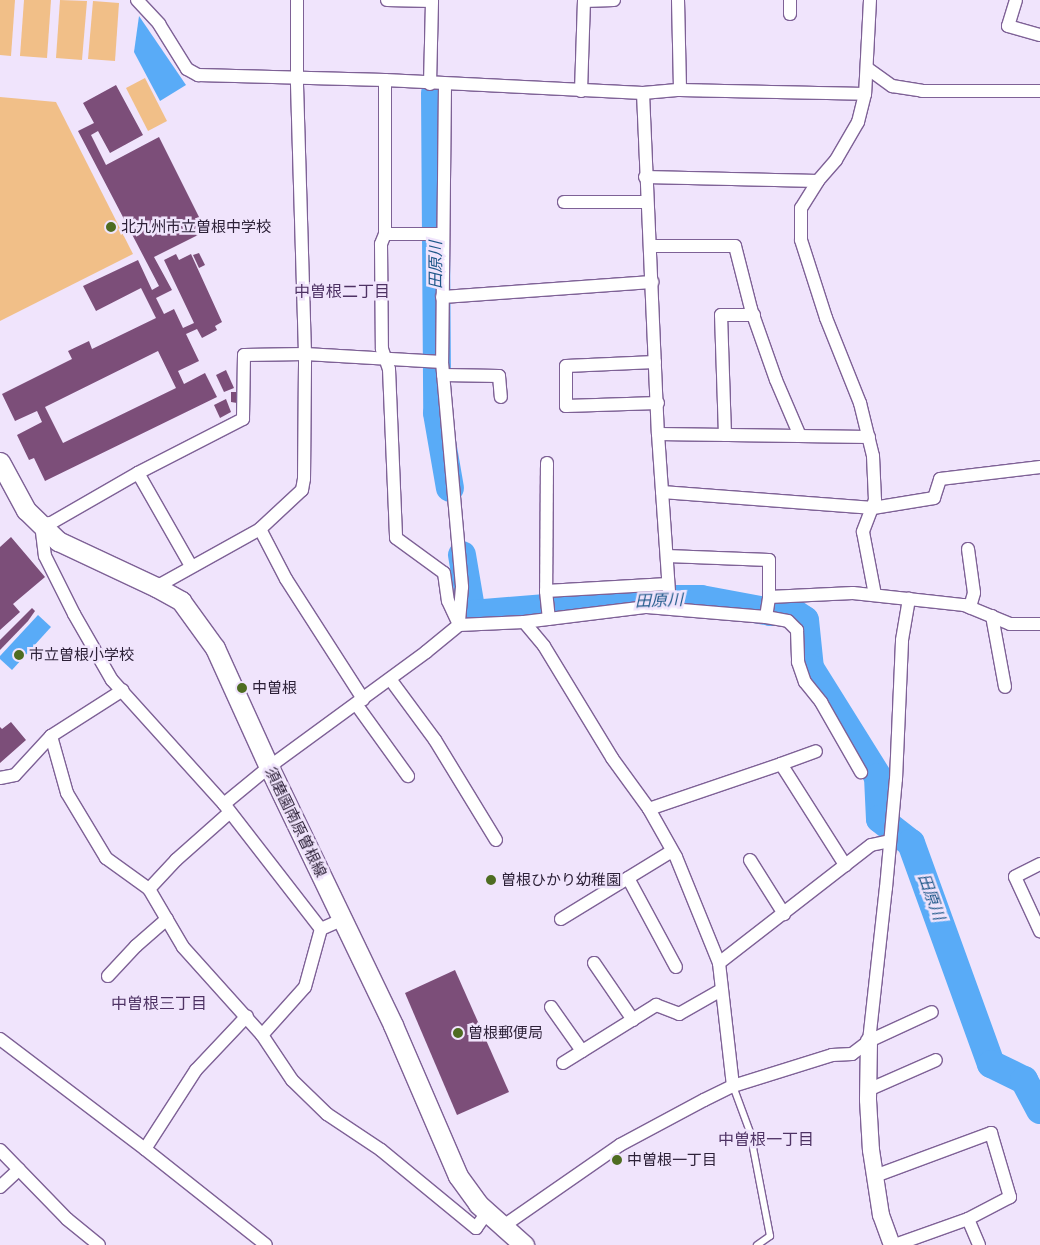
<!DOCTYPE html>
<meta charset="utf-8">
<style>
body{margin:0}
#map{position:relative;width:1040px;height:1245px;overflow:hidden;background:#f0e4fc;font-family:"Public Sans","Noto Sans JP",sans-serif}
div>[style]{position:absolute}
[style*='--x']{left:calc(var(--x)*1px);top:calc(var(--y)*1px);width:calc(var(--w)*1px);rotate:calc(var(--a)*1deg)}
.green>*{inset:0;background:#f1bf88}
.water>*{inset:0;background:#59abf7}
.river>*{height:28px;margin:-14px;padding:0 14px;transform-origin:14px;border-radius:14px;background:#59abf7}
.building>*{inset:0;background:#7c4e79}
.roads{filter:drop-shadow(1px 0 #7e6196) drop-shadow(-1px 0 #7e6196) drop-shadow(0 1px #7e6196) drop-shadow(0 -1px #7e6196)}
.service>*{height:6px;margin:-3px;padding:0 3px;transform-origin:3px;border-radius:3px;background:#fff}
.minor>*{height:12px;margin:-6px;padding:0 6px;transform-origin:6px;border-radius:6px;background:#fff}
.tertiary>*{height:16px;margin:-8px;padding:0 8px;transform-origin:8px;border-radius:8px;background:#fff}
.secondary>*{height:19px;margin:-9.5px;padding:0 9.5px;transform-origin:9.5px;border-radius:9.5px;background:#fff}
.dots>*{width:14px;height:14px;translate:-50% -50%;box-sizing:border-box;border:2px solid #f0e4fc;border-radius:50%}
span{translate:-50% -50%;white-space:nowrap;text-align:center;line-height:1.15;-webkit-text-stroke:5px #f0e4fc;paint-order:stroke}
.poi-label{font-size:15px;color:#2d2138}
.left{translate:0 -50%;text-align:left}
.street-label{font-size:15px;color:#2d2138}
.water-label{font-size:16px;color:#1e5789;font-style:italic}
.neighbourhood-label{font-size:16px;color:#4e3264}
</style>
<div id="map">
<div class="green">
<div style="clip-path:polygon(0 0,15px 0,11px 56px,0 55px)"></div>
<div style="clip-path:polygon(24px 0,51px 0,47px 58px,20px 56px)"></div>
<div style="clip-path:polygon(60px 0,87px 1px,82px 60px,56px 58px)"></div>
<div style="clip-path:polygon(93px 1px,119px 3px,115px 61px,88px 59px)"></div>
<div style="clip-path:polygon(145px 78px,167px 121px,148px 131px,126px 88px)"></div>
<div style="clip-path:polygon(0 97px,56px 102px,133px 254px,0 321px)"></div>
</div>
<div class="water">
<div style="clip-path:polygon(139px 16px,186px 85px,160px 101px,134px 52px)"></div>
<div style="clip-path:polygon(38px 615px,51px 627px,12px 670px,0 659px,0 656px)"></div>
</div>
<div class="river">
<div style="--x:435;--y:93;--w:320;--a:89.6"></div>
<div style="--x:437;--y:413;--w:76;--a:80.2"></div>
<div style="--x:462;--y:555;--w:60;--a:80.4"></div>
<div style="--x:472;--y:614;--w:185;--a:-4.7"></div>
<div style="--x:656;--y:599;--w:45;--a:0"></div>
<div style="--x:701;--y:599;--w:71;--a:10.5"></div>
<div style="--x:771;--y:612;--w:22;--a:0"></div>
<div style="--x:793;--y:612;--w:14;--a:34"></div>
<div style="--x:805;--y:620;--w:48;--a:84.1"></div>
<div style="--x:810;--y:668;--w:128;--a:58"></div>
<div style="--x:878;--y:777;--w:42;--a:87.3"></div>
<div style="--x:880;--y:819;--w:39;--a:38"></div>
<div style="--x:911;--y:843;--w:235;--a:70.1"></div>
<div style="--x:991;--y:1064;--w:37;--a:26"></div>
<div style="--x:1024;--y:1080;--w:34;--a:62"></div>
</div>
<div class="building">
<div style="clip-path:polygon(evenodd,116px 85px,143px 135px,110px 153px,98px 131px,91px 135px,106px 165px,159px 137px,206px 231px,154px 257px,172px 290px,156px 298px,164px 314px,174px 309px,183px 328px,194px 323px,164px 260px,176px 254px,179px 260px,191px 254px,222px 322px,215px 326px,217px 330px,202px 338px,197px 329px,186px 334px,199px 361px,178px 371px,184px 384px,205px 373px,217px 397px,45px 481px,34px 458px,29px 460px,17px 435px,42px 422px,37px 411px,15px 421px,2px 394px,72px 359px,68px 351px,89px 341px,92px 349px,156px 318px,141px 288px,96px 311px,83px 286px,138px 260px,152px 290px,159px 286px,78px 131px,94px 123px,83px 103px,116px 85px,158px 351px,176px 388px,63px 443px,45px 407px,158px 351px)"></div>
<div style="clip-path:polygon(199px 253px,205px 265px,199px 268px,193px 255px)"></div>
<div style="clip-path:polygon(226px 370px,234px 388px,224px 392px,216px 375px)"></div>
<div style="clip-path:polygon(231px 392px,237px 392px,237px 403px,231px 402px)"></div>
<div style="clip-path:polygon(226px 399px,231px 412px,220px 418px,214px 405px)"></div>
<div style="clip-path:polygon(11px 537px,45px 577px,13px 604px,20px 612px,0 630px,0 547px)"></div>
<div style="clip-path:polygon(32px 608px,35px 611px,28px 621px,0 650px,0 640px)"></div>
<div style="clip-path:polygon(11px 722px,26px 740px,0 763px,0 727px,2px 729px)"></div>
<div style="clip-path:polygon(455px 970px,509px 1092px,457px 1115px,405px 993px)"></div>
</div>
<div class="roads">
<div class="service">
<div style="--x:733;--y:1086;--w:49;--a:69.7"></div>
<div style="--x:750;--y:1132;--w:106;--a:79.1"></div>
<div style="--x:770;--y:1236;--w:16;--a:145"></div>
</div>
<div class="minor">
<div style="--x:137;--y:0;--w:33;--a:47"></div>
<div style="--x:159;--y:24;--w:53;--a:58.1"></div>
<div style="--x:187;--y:69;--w:13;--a:29"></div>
<div style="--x:198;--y:75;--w:187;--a:1.5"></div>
<div style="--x:385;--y:80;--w:258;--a:2.9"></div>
<div style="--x:643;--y:93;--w:37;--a:-5"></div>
<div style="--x:680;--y:90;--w:185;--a:1.2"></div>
<div style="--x:387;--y:0;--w:45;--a:1.3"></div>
<div style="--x:678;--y:0;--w:90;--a:88.7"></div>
<div style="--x:790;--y:0;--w:14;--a:90"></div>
<div style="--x:870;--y:0;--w:94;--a:93"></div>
<div style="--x:865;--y:94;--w:29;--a:104"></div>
<div style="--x:858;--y:122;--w:44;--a:120.1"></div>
<div style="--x:836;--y:160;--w:28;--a:131"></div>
<div style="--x:818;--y:181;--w:32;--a:122"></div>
<div style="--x:801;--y:208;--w:32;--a:90"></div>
<div style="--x:801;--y:240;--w:82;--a:72.2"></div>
<div style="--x:826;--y:318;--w:92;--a:68.2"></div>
<div style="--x:860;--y:403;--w:55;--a:76.2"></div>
<div style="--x:873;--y:456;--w:44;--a:87.4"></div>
<div style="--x:875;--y:500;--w:34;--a:111"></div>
<div style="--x:863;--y:532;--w:64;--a:79.2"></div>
<div style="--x:1016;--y:0;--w:27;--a:107"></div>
<div style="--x:1008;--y:26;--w:33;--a:16"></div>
<div style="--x:867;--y:68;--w:31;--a:36"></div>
<div style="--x:892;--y:86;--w:30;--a:9"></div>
<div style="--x:922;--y:91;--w:118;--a:0"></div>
<div style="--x:385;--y:80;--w:154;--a:90"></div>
<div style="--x:385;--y:234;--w:11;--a:112"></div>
<div style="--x:381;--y:244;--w:105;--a:89.5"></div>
<div style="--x:382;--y:349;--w:21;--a:71"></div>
<div style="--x:389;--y:369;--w:169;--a:87.6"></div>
<div style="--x:396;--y:538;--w:59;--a:36.1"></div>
<div style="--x:444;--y:573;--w:28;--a:82"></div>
<div style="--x:448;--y:601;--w:26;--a:65"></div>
<div style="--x:430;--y:84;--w:84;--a:-88.6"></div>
<div style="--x:445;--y:85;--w:277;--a:90.6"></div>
<div style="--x:442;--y:362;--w:226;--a:84.9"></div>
<div style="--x:462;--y:587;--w:38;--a:95"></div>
<div style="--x:581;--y:91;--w:90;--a:-88.1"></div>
<div style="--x:584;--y:1;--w:30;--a:-2"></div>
<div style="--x:643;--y:93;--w:341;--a:87.5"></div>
<div style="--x:658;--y:434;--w:173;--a:86"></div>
<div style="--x:645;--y:177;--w:173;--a:1.3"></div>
<div style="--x:564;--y:202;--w:83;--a:0"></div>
<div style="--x:385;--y:234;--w:58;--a:0"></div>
<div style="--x:650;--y:246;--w:85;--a:0"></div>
<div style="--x:735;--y:246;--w:65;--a:75.7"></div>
<div style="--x:751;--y:309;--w:75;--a:70.6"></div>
<div style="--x:776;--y:380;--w:61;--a:66.8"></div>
<div style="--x:442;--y:297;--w:211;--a:-4.1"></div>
<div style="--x:442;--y:362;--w:137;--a:-176.7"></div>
<div style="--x:305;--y:354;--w:61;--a:179.1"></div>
<div style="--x:244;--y:355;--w:64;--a:90.9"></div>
<div style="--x:243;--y:419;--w:118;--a:152.8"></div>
<div style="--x:138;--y:473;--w:100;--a:150.1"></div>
<div style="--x:51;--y:523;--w:10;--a:174"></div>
<div style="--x:41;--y:524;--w:32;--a:83"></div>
<div style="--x:45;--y:556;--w:65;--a:63.4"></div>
<div style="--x:74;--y:614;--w:76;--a:60.1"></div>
<div style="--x:112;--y:680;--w:167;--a:47.9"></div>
<div style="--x:224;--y:804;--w:58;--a:-39.4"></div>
<div style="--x:269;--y:767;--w:195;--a:-36.2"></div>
<div style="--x:426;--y:652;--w:43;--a:-39.3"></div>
<div style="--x:459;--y:625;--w:65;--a:-2.6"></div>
<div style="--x:524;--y:622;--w:124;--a:-7"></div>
<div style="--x:647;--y:607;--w:119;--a:4.8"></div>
<div style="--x:766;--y:617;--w:20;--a:-81"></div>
<div style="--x:769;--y:597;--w:84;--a:-2.7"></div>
<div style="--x:853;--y:593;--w:112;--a:6.2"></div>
<div style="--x:964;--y:605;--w:50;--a:22.4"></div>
<div style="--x:1010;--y:624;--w:30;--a:0"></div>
<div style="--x:655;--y:362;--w:89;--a:177.4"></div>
<div style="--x:566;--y:366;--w:40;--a:90"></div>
<div style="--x:566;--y:406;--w:92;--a:-1.9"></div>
<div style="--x:443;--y:375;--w:56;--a:1"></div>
<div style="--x:499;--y:376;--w:21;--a:85"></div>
<div style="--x:658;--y:434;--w:211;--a:0.8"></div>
<div style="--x:725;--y:435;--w:120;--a:-91.9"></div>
<div style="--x:721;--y:315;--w:33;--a:0"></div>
<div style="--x:547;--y:463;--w:128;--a:90.4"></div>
<div style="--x:546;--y:591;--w:122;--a:-3.3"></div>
<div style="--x:138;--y:473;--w:107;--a:60.3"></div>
<div style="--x:662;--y:492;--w:212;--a:4.3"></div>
<div style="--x:873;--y:508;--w:62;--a:-9.3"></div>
<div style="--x:934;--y:498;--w:20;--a:-72"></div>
<div style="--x:940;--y:479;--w:101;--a:-6.8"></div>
<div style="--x:260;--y:529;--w:56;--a:62.5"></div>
<div style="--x:286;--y:579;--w:143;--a:57.3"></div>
<div style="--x:968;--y:549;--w:44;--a:82.2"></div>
<div style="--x:974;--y:593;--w:15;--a:106"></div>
<div style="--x:667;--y:556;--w:102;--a:2.2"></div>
<div style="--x:769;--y:560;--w:37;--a:90"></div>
<div style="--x:156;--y:587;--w:119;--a:-29.1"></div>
<div style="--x:260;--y:529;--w:57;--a:-42.9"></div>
<div style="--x:302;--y:490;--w:11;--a:-80"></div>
<div style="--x:304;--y:479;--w:125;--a:-89.5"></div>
<div style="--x:305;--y:354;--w:277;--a:-91.7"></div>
<div style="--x:297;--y:77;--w:77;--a:-90"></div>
<div style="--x:546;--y:591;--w:28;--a:84"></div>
<div style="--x:992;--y:616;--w:72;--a:79.6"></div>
<div style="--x:766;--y:617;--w:22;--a:10"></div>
<div style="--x:788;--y:621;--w:13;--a:45"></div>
<div style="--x:797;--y:630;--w:32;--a:88"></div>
<div style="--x:798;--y:662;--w:21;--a:71"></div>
<div style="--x:805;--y:682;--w:26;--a:51"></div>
<div style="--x:821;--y:702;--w:81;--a:60.3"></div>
<div style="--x:524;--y:622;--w:31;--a:50"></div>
<div style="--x:544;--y:646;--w:131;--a:58.7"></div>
<div style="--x:612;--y:758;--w:63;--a:54"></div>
<div style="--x:649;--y:809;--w:55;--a:60.6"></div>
<div style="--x:676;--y:857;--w:114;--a:67.9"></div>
<div style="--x:719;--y:963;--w:124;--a:83.5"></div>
<div style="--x:390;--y:679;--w:76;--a:53.6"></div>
<div style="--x:435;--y:740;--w:117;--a:58.6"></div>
<div style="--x:356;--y:704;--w:89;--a:54.2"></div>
<div style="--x:51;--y:736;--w:59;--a:74.3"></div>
<div style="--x:67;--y:793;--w:76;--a:59"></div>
<div style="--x:106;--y:858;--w:53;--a:35.8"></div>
<div style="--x:149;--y:889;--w:67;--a:59.6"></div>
<div style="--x:183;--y:947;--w:118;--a:48.1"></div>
<div style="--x:262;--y:1035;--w:64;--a:-48.1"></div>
<div style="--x:305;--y:987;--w:60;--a:-74.6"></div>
<div style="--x:321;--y:929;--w:24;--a:-24"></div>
<div style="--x:781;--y:764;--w:37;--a:-20"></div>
<div style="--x:0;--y:778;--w:15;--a:-11"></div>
<div style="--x:15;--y:775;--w:53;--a:-47.3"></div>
<div style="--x:51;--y:736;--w:85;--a:-32.6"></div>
<div style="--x:224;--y:804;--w:158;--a:52.2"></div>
<div style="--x:649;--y:809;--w:139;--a:-18.8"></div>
<div style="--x:781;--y:764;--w:120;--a:57.6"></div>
<div style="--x:750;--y:860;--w:64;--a:57.8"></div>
<div style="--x:1040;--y:864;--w:28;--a:153"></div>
<div style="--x:1015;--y:877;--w:60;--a:65.2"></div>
<div style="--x:628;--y:878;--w:101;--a:61.7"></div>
<div style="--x:149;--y:889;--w:40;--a:-47"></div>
<div style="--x:176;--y:860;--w:72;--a:-41.6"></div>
<div style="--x:561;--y:919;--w:130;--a:-31.5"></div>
<div style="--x:594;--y:963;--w:69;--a:55.6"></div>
<div style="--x:719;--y:963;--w:192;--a:-37.8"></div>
<div style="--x:871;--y:845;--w:19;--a:-12"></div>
<div style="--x:108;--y:976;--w:41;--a:-47"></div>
<div style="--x:136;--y:946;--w:41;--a:-41.1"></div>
<div style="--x:551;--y:1007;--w:54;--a:54.8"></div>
<div style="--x:262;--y:1035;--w:54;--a:56.3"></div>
<div style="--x:292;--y:1080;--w:49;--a:44.2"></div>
<div style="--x:327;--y:1114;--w:65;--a:33.7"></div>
<div style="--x:381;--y:1150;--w:123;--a:39.4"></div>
<div style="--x:476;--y:1228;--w:19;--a:-55"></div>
<div style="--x:0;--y:1039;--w:182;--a:37.2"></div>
<div style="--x:145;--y:1149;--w:154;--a:38.4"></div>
<div style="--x:869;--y:1041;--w:154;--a:-83.7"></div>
<div style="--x:886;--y:888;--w:109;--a:-84.8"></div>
<div style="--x:896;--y:779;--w:139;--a:-87.5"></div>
<div style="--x:902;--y:640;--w:42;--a:-80.3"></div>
<div style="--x:563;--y:1063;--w:110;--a:-31.9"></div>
<div style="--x:656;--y:1005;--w:25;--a:21"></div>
<div style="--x:679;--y:1014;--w:48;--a:-29.7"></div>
<div style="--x:868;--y:1090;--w:74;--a:-23.8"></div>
<div style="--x:145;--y:1149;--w:94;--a:-57.2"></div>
<div style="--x:196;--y:1070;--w:74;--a:-46.6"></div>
<div style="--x:0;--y:1150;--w:96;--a:45.8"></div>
<div style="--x:67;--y:1219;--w:41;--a:39.1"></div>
<div style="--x:875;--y:1176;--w:124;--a:-20.3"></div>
<div style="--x:991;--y:1133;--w:67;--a:73.5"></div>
<div style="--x:1010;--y:1197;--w:47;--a:152.4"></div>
<div style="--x:0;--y:1187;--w:26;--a:-43"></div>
<div style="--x:502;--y:1227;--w:144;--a:-34.8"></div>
<div style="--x:620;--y:1145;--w:95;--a:-28.2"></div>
<div style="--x:704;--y:1100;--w:32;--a:-26"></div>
<div style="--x:733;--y:1086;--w:104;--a:-17.4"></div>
<div style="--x:832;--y:1055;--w:20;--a:-3"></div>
<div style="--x:852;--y:1054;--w:21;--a:-37"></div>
<div style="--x:869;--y:1041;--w:69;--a:-24.7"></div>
<div style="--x:895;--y:1245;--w:77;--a:-19.6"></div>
<div style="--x:968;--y:1219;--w:28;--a:67"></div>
</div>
<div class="tertiary">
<div style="--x:869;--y:1041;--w:59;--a:91"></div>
<div style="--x:868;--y:1100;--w:50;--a:86.6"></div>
<div style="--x:871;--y:1150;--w:66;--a:81.3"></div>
<div style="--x:881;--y:1215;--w:32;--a:70"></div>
</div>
<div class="secondary">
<div style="--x:0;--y:462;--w:55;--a:61.6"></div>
<div style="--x:26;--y:510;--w:45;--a:44.1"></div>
<div style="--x:58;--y:541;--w:108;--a:25.1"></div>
<div style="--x:156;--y:587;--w:29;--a:29"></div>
<div style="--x:181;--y:601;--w:58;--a:54.1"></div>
<div style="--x:215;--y:648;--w:131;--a:65.6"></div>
<div style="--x:269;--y:767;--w:286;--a:64.3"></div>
<div style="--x:393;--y:1025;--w:164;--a:66.7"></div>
<div style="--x:458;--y:1176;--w:34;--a:54"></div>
<div style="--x:478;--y:1204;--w:62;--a:41.7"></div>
</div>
</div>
<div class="dots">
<div style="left:111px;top:227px;background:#4e6c21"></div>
<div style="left:19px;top:655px;background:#4e6c21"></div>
<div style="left:242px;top:688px;background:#4e6c21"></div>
<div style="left:491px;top:880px;background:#4e6c21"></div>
<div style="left:458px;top:1033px;background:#4e6c21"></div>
<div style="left:617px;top:1160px;background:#4e6c21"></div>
</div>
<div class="poi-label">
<span class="left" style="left:121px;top:227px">北九州市立曽根中学校</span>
<span class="left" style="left:29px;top:655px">市立曽根小学校</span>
<span class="left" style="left:252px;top:688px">中曽根</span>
<span class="left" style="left:501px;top:880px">曽根ひかり幼稚園</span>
<span class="left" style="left:468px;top:1033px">曽根郵便局</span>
<span class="left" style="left:627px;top:1160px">中曽根一丁目</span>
</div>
<div class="street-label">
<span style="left:296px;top:822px;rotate:64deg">須磨園南原曽根線</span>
</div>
<div class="water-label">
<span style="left:436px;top:265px;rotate:-90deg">田原川</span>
<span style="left:659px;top:601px;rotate:-2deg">田原川</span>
<span style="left:931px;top:897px;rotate:70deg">田原川</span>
</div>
<div class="neighbourhood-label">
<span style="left:342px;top:292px">中曽根二丁目</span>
<span style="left:159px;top:1004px">中曽根三丁目</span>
<span style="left:766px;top:1140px">中曽根一丁目</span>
</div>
</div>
